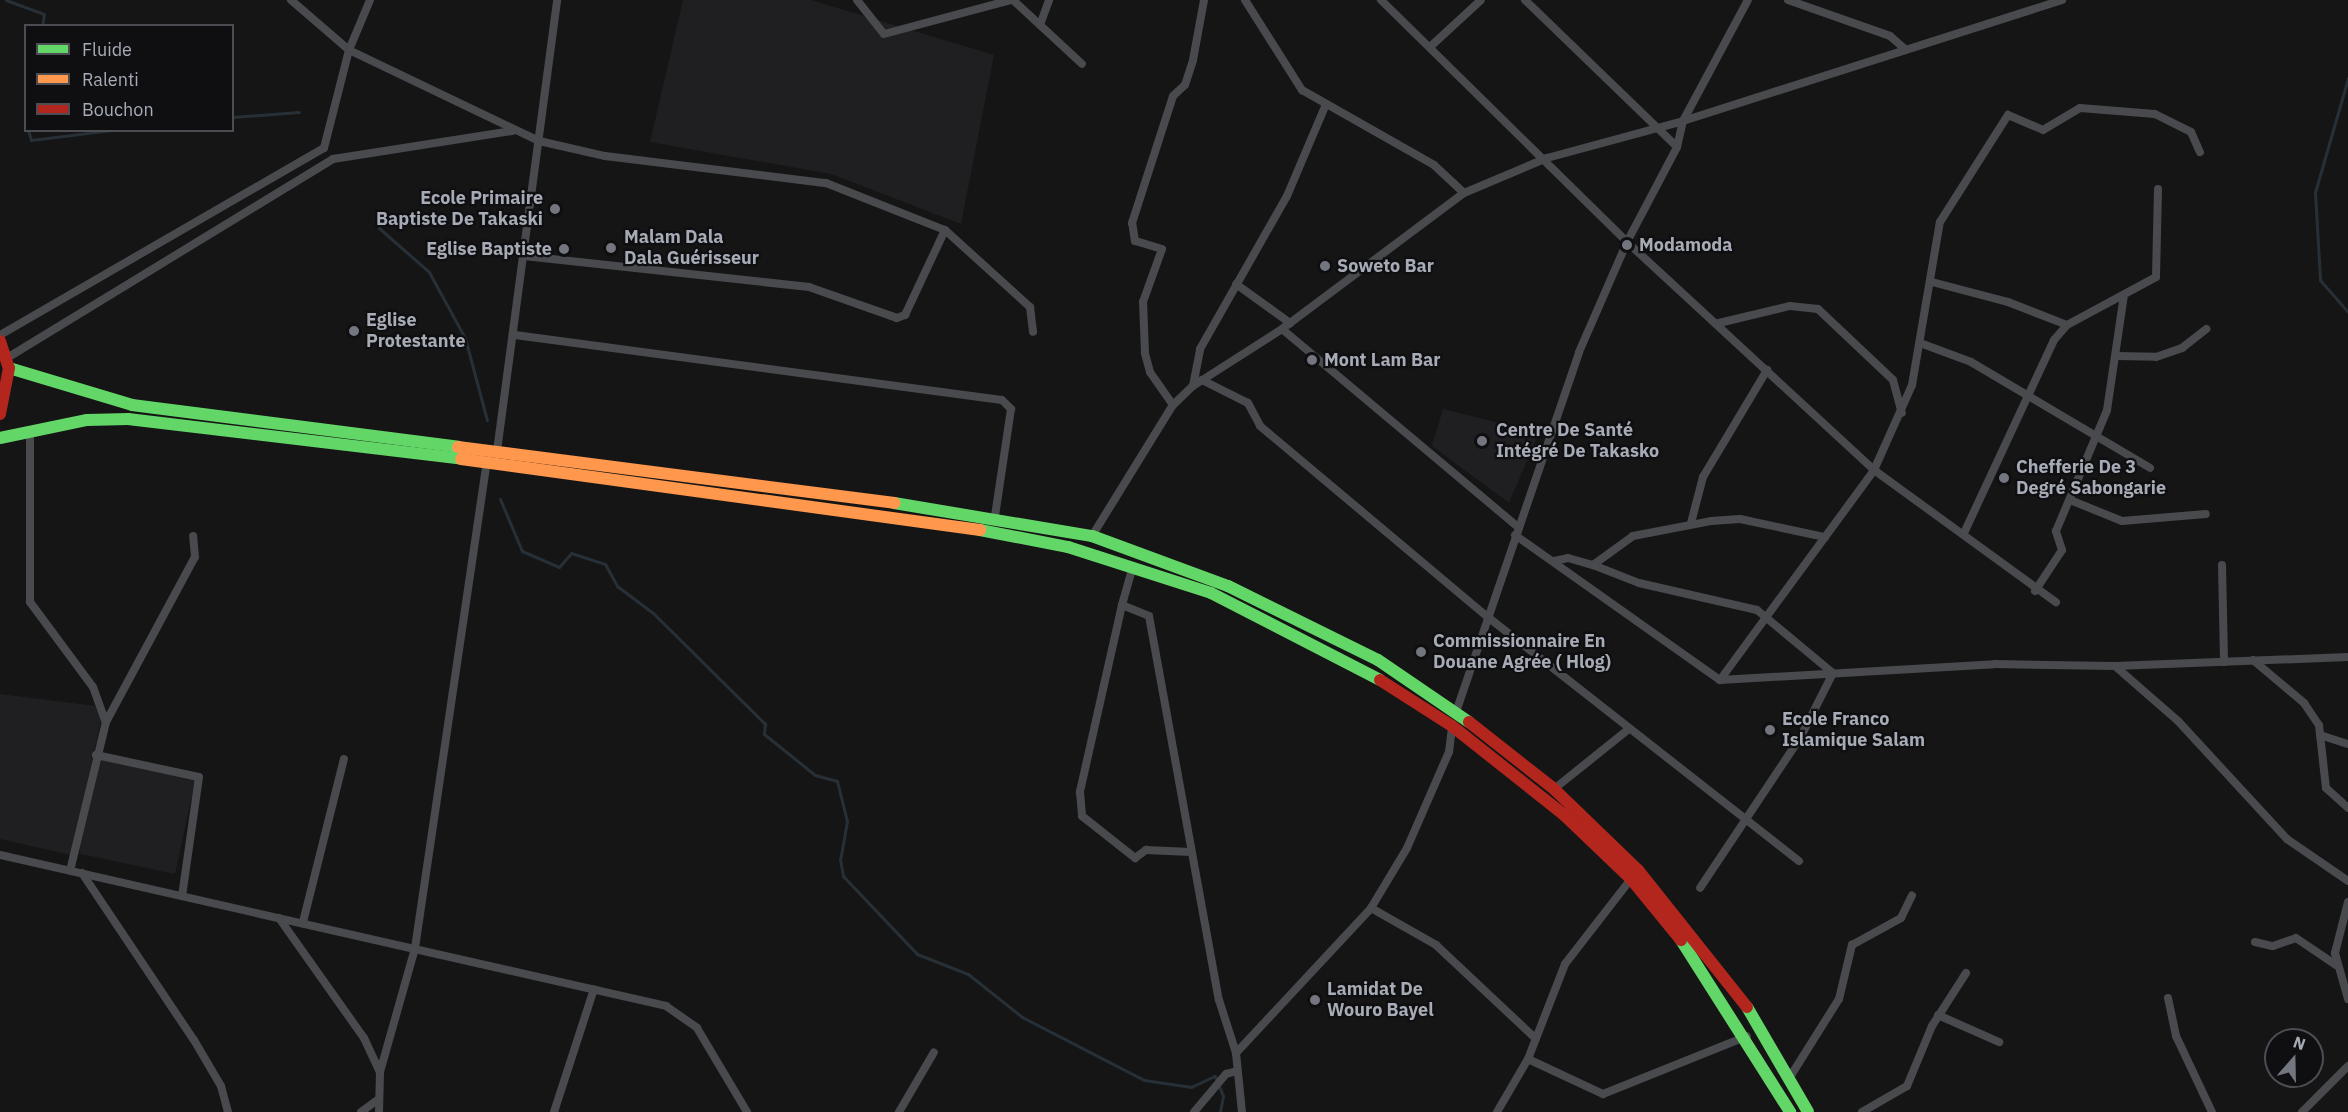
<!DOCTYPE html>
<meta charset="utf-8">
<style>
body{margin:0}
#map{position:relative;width:2348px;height:1112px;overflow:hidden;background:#151515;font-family:"IBM Plex Sans",sans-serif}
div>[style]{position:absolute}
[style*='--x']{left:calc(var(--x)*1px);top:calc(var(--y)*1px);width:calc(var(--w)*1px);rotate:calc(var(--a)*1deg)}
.built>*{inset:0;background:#1f1f21}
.stream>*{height:3px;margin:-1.5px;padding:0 1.5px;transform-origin:1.5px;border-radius:1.5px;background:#283037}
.street>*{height:8px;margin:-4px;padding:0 4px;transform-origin:4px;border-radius:4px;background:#494a4e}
.fast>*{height:12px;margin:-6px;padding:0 6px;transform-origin:6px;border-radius:6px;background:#63d668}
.slow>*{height:12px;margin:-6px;padding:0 6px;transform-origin:6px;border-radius:6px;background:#ff974d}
.jam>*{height:12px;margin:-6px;padding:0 6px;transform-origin:6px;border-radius:6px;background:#b3261e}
.dots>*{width:16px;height:16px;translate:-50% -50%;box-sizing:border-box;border:3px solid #0f0f11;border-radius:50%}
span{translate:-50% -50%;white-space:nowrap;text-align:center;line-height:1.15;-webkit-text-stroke:4.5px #0f0f11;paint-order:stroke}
.poi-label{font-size:18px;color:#a6abb6;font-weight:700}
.right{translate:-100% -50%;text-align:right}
.left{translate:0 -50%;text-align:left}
.legend{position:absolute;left:24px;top:24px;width:210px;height:108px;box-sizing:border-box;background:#0f0f11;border:2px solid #4b4d53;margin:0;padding:8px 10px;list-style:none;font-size:18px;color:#a6abb6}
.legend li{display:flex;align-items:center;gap:12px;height:30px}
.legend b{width:30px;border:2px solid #4b4d53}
.north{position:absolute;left:2264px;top:1028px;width:60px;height:60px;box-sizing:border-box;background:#0f0f11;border:2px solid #4b4d53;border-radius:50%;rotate:20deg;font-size:16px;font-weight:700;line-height:24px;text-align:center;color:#a6abb6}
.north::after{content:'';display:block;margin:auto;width:21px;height:27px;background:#73767e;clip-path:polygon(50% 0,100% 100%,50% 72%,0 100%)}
</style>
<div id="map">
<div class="built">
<div style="clip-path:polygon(683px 0,811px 0,994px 55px,961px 224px,831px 174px,650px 142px)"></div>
<div style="clip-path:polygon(1443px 409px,1539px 433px,1509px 503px,1432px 446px)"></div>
<div style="clip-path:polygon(0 694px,104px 707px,71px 855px,0 839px)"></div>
<div style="clip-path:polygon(98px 759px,196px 777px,175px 874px,81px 854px,78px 845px)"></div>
</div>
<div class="stream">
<div style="--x:6;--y:0;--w:40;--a:20.2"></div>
<div style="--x:44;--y:14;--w:12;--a:99"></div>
<div style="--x:2348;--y:78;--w:119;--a:106.1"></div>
<div style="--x:2315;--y:192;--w:88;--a:86.7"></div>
<div style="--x:2320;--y:280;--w:43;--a:48.8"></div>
<div style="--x:232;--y:117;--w:67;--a:-4.3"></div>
<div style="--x:28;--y:130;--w:10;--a:73"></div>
<div style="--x:31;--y:140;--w:83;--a:-7"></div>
<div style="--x:379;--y:228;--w:67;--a:41.3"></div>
<div style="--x:429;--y:272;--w:75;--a:61.4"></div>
<div style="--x:465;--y:338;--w:85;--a:75"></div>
<div style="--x:500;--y:499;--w:56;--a:67.1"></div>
<div style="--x:522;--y:551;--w:40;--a:23.4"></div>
<div style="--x:559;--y:567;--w:18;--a:-49"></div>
<div style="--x:571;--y:553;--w:36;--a:18"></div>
<div style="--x:605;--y:564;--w:25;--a:61"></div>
<div style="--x:617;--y:586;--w:45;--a:36.9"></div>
<div style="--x:653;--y:613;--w:158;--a:44.7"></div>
<div style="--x:765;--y:724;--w:10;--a:96"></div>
<div style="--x:764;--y:734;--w:65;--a:38.8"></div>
<div style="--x:815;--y:775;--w:23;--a:15"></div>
<div style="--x:837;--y:781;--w:41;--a:76"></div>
<div style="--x:847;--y:821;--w:39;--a:100"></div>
<div style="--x:840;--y:859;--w:17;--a:80"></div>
<div style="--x:843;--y:876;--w:108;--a:46.5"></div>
<div style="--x:917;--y:954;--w:55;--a:21.4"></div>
<div style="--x:968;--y:974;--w:69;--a:38.5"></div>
<div style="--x:1022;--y:1017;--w:137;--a:27.3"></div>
<div style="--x:1144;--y:1080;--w:48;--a:8.5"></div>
<div style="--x:1191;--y:1087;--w:26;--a:-25"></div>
<div style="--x:1215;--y:1076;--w:22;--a:68"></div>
<div style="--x:1223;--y:1096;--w:16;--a:101"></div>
</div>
<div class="street">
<div style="--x:291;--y:0;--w:77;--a:40.8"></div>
<div style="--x:349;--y:50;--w:211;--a:25.6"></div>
<div style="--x:539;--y:141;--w:68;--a:12.8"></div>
<div style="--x:605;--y:156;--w:223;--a:7"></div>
<div style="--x:826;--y:183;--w:128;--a:21.6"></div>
<div style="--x:945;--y:230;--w:115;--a:42.2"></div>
<div style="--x:1030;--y:307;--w:25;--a:83"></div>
<div style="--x:857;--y:0;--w:43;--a:51.5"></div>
<div style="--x:884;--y:34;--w:131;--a:-15"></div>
<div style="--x:1013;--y:0;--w:94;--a:42.8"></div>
<div style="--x:1245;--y:0;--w:107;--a:57.7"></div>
<div style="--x:1302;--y:90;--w:152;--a:29.6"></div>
<div style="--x:1434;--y:165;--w:41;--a:43"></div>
<div style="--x:1381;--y:0;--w:345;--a:44.5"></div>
<div style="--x:1627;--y:242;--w:336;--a:42.7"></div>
<div style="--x:1874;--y:470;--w:225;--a:36"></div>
<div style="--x:1525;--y:0;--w:211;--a:44"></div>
<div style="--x:1788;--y:0;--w:108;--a:19.4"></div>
<div style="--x:1890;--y:36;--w:21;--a:41"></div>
<div style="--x:1040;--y:25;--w:27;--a:-70"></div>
<div style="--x:1430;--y:47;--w:69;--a:-42.7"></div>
<div style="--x:524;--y:256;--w:287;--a:6.2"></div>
<div style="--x:809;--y:287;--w:93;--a:19.4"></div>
<div style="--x:897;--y:318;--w:9;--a:-21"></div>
<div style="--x:905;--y:315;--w:94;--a:-64.8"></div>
<div style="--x:1932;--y:282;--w:79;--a:14.7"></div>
<div style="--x:2008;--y:302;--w:63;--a:21.3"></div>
<div style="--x:1236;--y:284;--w:67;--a:35.8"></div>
<div style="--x:1719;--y:323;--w:73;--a:-13.5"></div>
<div style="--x:1790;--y:306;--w:28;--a:6"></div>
<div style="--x:1818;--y:309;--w:103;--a:43.4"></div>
<div style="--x:1893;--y:380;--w:34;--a:75"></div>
<div style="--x:1282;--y:329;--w:308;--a:40"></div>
<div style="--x:0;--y:335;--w:374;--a:-30"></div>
<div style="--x:324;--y:148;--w:101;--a:-75.7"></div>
<div style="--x:349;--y:50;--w:54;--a:-67.2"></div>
<div style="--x:515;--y:335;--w:491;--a:7.6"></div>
<div style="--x:1002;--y:400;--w:13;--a:45"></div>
<div style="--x:1011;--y:409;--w:108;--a:98.5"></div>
<div style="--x:1920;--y:343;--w:54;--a:20.4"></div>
<div style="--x:1971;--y:362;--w:208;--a:30.6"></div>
<div style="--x:2117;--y:356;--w:39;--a:1"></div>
<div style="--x:2156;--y:357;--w:28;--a:-19"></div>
<div style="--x:2182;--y:348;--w:31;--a:-38"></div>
<div style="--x:7;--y:358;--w:382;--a:-31.4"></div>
<div style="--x:333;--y:159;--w:181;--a:-8.9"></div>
<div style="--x:1202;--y:380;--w:51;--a:26.6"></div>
<div style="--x:1248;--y:403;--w:26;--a:62"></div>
<div style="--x:1260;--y:426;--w:299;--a:40"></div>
<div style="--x:1489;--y:618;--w:394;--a:38.1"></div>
<div style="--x:1193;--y:386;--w:38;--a:-79"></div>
<div style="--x:1200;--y:349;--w:176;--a:-60.4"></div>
<div style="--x:1287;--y:196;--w:100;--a:-67"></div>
<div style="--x:1173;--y:405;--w:40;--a:-124.9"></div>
<div style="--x:1150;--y:372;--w:20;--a:-105"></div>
<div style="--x:1145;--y:353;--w:51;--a:-92.2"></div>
<div style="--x:1143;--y:302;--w:56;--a:-70.3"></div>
<div style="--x:1162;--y:249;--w:28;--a:-163"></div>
<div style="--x:1135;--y:241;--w:18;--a:-99"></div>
<div style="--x:1132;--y:223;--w:133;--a:-72.1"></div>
<div style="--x:1173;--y:96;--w:16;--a:-43"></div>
<div style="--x:1185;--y:85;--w:26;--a:-72"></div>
<div style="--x:1193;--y:60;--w:61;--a:-79.6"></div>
<div style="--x:30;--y:432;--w:170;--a:90"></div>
<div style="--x:30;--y:602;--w:106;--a:53.5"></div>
<div style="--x:93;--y:687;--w:37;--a:70"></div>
<div style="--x:106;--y:722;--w:153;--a:103.6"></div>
<div style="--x:497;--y:451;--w:455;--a:-82.4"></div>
<div style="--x:2070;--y:500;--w:56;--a:22"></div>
<div style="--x:2122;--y:521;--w:84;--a:-4.8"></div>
<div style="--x:1691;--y:523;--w:48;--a:-75.4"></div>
<div style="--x:1703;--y:477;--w:125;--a:-59.1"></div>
<div style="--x:1964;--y:533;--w:213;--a:-65"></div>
<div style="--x:2054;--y:340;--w:20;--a:-49"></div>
<div style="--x:2067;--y:325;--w:101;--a:-28.3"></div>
<div style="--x:2156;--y:277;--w:88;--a:-88.7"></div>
<div style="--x:1515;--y:535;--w:251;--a:35.3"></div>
<div style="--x:1720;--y:680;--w:275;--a:-3.3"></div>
<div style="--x:1995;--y:664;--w:120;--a:1"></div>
<div style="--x:2115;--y:666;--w:233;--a:-2.2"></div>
<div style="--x:1092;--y:536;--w:154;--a:-58.3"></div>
<div style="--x:1173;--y:405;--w:28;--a:-44"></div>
<div style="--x:1193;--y:386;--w:106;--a:-32.6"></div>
<div style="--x:1282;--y:329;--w:227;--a:-36.8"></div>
<div style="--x:1464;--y:193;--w:90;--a:-22.9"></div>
<div style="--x:1547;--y:158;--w:141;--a:-15.2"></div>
<div style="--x:1683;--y:121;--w:398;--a:-17.7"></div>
<div style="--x:1554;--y:561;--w:14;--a:-12"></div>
<div style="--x:1568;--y:558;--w:26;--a:16"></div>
<div style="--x:1593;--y:565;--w:49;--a:-35.9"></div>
<div style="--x:1633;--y:536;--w:79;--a:-10.9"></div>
<div style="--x:1711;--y:521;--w:29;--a:-4"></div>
<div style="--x:1740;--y:519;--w:87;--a:12"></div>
<div style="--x:1593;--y:565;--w:49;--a:21.4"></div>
<div style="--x:1639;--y:583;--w:121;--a:12.9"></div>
<div style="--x:1757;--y:610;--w:99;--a:39.7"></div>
<div style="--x:1833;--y:673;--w:73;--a:116.9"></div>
<div style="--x:1800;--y:738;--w:180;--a:123.7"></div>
<div style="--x:2222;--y:565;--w:97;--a:88.8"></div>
<div style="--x:1133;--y:566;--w:41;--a:105.8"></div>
<div style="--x:1122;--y:605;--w:29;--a:22"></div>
<div style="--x:1149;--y:616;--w:390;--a:79.7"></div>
<div style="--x:1219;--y:1000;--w:56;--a:72.2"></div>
<div style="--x:1236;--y:1053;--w:59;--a:84.2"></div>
<div style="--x:2035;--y:591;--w:49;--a:-56.6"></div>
<div style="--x:2062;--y:550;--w:20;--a:-108"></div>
<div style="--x:2056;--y:531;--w:131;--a:-67.1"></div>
<div style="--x:2107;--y:410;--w:116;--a:-81.6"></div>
<div style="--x:1122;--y:605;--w:192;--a:102.7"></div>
<div style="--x:1080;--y:792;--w:24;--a:85"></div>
<div style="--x:1082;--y:816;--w:68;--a:38.4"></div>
<div style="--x:1135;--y:858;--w:14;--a:-36"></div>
<div style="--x:1146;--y:850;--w:45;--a:2.5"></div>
<div style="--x:2253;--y:660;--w:67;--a:40.1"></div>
<div style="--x:2304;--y:703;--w:27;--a:56"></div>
<div style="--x:2319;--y:725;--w:63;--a:83.7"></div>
<div style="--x:2326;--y:788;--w:30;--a:42"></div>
<div style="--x:2115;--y:666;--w:84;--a:41.1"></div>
<div style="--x:2178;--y:721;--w:161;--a:47.3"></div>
<div style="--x:2287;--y:839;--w:74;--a:34.5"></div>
<div style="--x:1720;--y:680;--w:260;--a:-53.7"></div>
<div style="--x:1874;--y:470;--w:93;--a:-65.9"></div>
<div style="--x:1912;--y:385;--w:165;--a:-80.3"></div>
<div style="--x:1940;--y:222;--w:127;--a:-57.6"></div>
<div style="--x:2008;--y:115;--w:38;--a:23"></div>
<div style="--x:2043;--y:130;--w:43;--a:-30.7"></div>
<div style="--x:2080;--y:108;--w:75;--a:4.6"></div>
<div style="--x:2155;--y:114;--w:40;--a:26.6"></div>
<div style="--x:2191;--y:132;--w:22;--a:66"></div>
<div style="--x:1456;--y:712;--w:380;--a:-71.1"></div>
<div style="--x:1579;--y:352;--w:120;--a:-66.4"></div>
<div style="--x:1627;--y:242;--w:107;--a:-62.2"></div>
<div style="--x:1677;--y:147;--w:27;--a:-77"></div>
<div style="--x:1683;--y:121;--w:137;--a:-61.8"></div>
<div style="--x:106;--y:722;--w:187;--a:-61.7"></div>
<div style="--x:195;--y:557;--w:21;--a:-95"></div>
<div style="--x:2320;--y:735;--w:29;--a:18"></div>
<div style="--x:96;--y:755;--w:105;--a:12.1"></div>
<div style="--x:199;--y:777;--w:120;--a:98.1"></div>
<div style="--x:1554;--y:789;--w:96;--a:-38.7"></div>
<div style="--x:0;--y:855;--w:683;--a:12.77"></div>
<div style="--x:666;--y:1006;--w:38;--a:35"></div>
<div style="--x:697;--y:1028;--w:98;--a:59.2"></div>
<div style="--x:82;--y:873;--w:201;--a:56.2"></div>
<div style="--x:194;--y:1040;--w:53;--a:59.6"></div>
<div style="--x:221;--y:1086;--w:27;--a:75"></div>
<div style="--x:2348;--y:902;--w:53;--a:104.3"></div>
<div style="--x:2335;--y:953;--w:48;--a:74.2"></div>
<div style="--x:1371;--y:908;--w:75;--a:29.6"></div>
<div style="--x:1436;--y:945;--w:137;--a:43.2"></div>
<div style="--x:279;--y:918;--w:147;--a:54.7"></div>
<div style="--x:364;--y:1038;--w:38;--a:65"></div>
<div style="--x:380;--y:1072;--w:40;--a:91.4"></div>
<div style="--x:303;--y:922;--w:168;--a:-75.9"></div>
<div style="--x:2255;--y:942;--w:18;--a:13"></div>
<div style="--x:2273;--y:946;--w:24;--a:-19"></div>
<div style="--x:2296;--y:938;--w:48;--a:34"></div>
<div style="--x:2168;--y:998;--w:39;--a:78"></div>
<div style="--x:2176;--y:1036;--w:84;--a:64.7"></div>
<div style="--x:1938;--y:1015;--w:67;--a:23.9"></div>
<div style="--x:1236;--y:1053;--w:198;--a:-47"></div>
<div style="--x:1371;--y:908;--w:70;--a:-59"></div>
<div style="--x:1407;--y:848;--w:105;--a:-66.4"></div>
<div style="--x:1449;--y:752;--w:26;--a:-83"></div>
<div style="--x:1528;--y:1059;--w:83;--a:25"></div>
<div style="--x:1603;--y:1094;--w:155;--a:-21.9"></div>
<div style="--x:380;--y:1072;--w:129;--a:-74.2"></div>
<div style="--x:415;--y:948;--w:491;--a:-81.6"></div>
<div style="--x:1790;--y:1077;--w:92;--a:-57.9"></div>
<div style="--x:1839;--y:999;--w:56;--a:-76.5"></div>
<div style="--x:1852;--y:945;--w:56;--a:-28.9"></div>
<div style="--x:1901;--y:918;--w:25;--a:-64"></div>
<div style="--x:361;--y:1112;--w:22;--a:-36"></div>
<div style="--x:554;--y:1112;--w:129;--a:-72"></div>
<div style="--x:899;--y:1112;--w:69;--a:-59.7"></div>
<div style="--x:1194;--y:1112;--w:50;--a:-49.9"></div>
<div style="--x:1226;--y:1074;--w:11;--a:-15"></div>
<div style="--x:1497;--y:1112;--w:61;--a:-59.7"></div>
<div style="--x:1528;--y:1059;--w:102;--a:-68.7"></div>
<div style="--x:1565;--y:964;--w:108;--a:-52.2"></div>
<div style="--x:1862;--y:1112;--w:52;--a:-30"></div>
<div style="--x:1907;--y:1086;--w:65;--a:-67.4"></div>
<div style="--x:1932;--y:1026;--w:63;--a:-57.3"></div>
<div style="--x:2302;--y:1112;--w:65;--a:-45"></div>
</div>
<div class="fast">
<div style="--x:9;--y:368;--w:128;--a:16.7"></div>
<div style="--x:132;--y:405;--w:329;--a:7.3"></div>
<div style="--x:0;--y:438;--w:89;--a:-11.7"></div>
<div style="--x:87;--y:420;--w:41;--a:-1.4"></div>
<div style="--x:128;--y:419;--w:335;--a:6.8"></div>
<div style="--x:894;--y:503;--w:201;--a:9.5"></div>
<div style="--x:1092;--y:536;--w:145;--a:20.2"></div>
<div style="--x:1228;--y:586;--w:167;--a:26.3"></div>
<div style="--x:1378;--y:660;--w:110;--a:34.3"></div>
<div style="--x:980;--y:530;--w:90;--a:10.9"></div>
<div style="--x:1068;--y:547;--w:150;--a:17.8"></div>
<div style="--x:1211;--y:593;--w:190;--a:27.2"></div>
<div style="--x:1681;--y:940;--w:204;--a:57.6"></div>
<div style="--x:1747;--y:1007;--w:121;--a:59.8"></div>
</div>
<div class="slow">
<div style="--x:458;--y:447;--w:440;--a:7.3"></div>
<div style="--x:461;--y:459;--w:524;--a:7.79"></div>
</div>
<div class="jam">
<div style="--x:0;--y:341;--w:28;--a:72"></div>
<div style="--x:9;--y:368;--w:47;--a:101.1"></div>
<div style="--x:1380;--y:680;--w:85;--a:32.6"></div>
<div style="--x:1452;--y:726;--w:142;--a:38.4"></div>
<div style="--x:1563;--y:814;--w:94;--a:43.7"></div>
<div style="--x:1631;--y:879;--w:79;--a:50.7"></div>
<div style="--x:1469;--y:722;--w:108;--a:38.2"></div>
<div style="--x:1554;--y:789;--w:117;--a:44"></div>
<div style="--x:1638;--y:870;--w:175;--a:51.5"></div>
</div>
<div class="dots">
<div style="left:555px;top:209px;background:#73767e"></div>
<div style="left:1627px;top:245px;background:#73767e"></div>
<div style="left:611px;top:248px;background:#73767e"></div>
<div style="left:564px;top:249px;background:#73767e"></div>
<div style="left:1325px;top:266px;background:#73767e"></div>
<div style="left:354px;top:331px;background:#73767e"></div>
<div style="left:1312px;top:360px;background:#73767e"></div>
<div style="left:1482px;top:441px;background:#73767e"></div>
<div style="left:2004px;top:478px;background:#73767e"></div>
<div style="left:1421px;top:652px;background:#73767e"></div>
<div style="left:1770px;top:730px;background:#73767e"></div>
<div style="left:1315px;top:1000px;background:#73767e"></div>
</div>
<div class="poi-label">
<span class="right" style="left:543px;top:209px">Ecole Primaire<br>Baptiste De Takaski</span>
<span class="left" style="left:624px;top:248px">Malam Dala<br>Dala Guérisseur</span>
<span class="left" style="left:1639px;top:245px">Modamoda</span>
<span class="right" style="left:552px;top:249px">Eglise Baptiste</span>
<span class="left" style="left:1337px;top:266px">Soweto Bar</span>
<span class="left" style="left:366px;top:331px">Eglise<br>Protestante</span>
<span class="left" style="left:1324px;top:360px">Mont Lam Bar</span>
<span class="left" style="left:1496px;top:441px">Centre De Santé<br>Intégré De Takasko</span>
<span class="left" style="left:2016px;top:478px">Chefferie De 3<br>Degré Sabongarie</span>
<span class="left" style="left:1433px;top:652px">Commissionnaire En<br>Douane Agrée ( Hlog)</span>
<span class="left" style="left:1782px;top:730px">Ecole Franco<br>Islamique Salam</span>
<span class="left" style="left:1327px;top:1000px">Lamidat De<br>Wouro Bayel</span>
</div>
<ul class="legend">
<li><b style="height:8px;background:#63d668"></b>Fluide</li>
<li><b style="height:8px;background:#ff974d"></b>Ralenti</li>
<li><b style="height:8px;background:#b3261e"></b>Bouchon</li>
</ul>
<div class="north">N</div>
</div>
